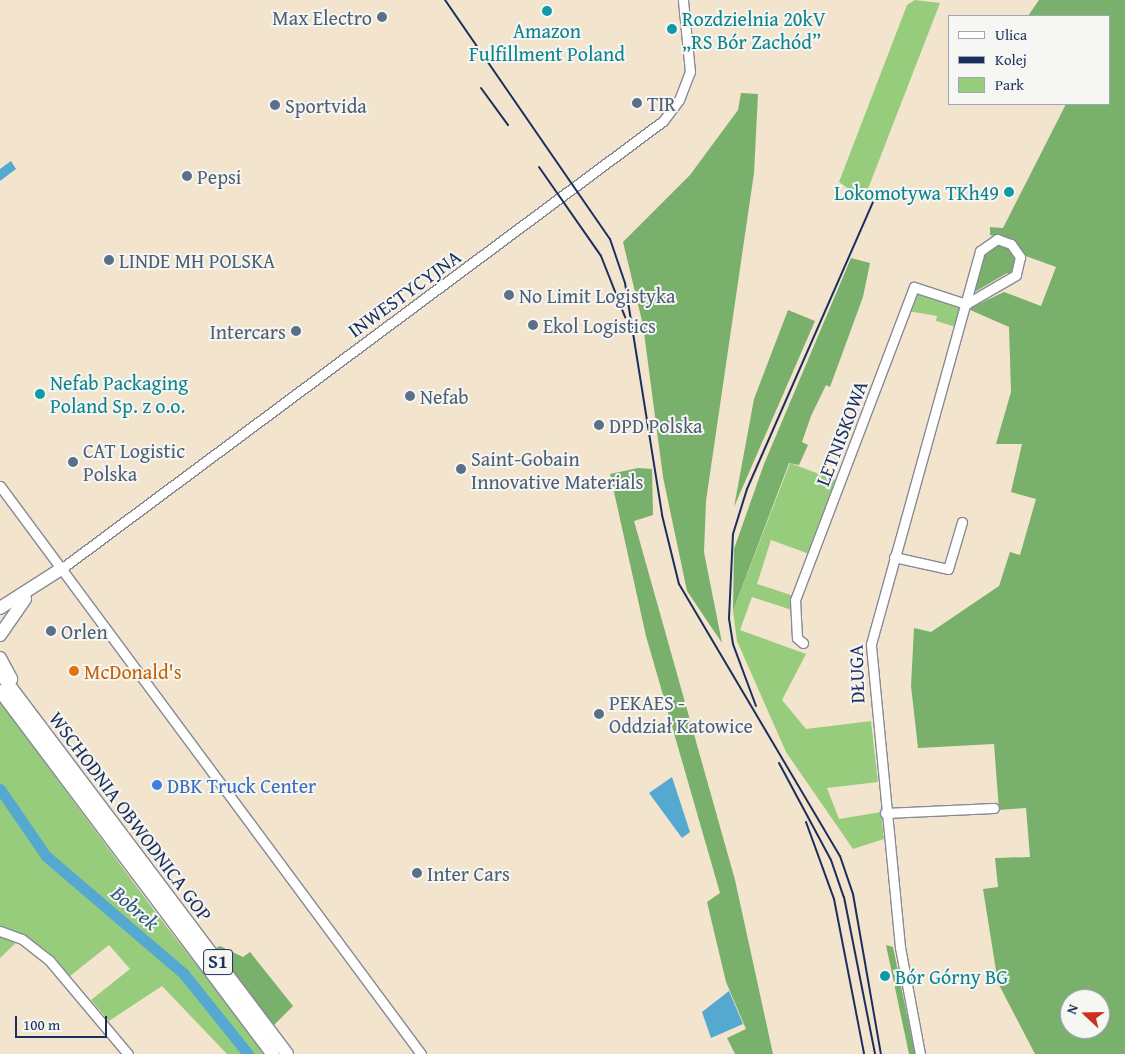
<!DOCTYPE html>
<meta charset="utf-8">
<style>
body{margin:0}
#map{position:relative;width:1125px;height:1054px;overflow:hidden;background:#f3e4ce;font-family:"Gentium Book Plus",serif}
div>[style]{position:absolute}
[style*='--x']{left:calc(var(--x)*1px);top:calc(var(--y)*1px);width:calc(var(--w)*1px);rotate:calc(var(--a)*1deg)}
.green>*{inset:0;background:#97cc7d}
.forest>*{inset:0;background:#79b06c}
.water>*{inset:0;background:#55a9d1}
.river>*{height:11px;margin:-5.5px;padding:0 5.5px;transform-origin:5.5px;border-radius:5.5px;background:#55a9d1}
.roads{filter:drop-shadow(1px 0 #878a96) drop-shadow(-1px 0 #878a96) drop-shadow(0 1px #878a96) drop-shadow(0 -1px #878a96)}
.minor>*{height:9px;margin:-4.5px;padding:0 4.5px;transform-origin:4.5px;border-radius:4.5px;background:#fff}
.highway>*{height:12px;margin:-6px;padding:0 6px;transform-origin:6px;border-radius:6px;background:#fff}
.rail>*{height:2px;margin:-1px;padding:0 1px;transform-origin:1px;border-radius:1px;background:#1b2f5e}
.dots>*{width:14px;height:14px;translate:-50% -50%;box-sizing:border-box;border:2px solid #f6f6f2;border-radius:50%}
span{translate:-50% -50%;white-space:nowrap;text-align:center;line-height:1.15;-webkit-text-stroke:4px #f6f6f2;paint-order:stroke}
.shield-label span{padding:1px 4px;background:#f6f6f2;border:1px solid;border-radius:4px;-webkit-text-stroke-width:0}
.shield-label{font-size:19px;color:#1b2f5e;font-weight:700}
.service-label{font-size:20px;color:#4e5e75}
.right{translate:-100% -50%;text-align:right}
.left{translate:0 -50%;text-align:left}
.culture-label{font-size:20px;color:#0d838f}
.street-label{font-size:20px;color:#1b2f5e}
.food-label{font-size:20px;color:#c56008}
.shop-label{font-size:20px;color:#366cbe}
.water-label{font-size:21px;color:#2f5a86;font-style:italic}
.legend{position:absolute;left:948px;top:15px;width:162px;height:90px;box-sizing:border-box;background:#f6f6f2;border:1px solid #9ea6b7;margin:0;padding:6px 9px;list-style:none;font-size:15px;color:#1b2f5e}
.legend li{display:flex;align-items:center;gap:10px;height:25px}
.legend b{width:25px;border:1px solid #9ea6b7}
.north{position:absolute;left:1060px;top:989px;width:50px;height:50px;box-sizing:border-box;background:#f6f6f2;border:1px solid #9ea6b7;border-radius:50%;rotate:291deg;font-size:14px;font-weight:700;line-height:20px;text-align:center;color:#1b2f5e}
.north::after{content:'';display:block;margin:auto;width:18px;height:22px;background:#c8321e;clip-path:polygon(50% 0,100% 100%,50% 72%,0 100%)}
.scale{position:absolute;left:15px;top:1016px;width:92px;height:22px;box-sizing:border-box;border:2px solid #1b2f5e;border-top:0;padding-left:6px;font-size:15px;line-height:18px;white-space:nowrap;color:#1b2f5e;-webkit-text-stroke:4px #f6f6f2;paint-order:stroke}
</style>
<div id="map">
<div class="green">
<div style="clip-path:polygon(915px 0,940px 3px,866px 194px,853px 192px,839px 182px,907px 5px)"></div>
<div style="clip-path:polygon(916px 290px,962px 305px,956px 327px,936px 321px,937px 316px,908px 311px)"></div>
<div style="clip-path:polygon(790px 463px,843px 483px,815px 556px,771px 540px,757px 584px,794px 596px,792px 610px,752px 597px,740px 630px,806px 654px,782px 700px,806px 729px,871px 721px,878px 782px,827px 788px,839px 819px,881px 812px,884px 839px,853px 849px,786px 752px,737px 641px,733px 611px)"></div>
<div style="clip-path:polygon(0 702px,159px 917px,266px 1054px,227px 1054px,162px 986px,109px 1021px,91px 1000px,130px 969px,109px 945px,70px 976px,47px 951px,23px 936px,0 958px)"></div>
</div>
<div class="forest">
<div style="clip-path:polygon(evenodd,1039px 0,1125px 0,1125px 1054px,1035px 1054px,998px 983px,983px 889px,998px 887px,995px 858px,1030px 857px,1026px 808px,999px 810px,994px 744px,918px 748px,911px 686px,914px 628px,931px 632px,999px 586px,1010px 552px,1020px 555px,1036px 499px,1011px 492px,1022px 444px,996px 444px,1011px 392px,1009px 327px,968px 309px,1004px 292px,1041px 306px,1056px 267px,1023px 255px,1014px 239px,990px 235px,990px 227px,1003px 228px,1066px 104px,1109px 104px,1109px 16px,1028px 16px,1039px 0,1070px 999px,1100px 999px,1100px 1029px,1070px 1029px,1070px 999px)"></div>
<div style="clip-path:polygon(741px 93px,758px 94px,754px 173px,706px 501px,704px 552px,722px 643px,687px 591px,663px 477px,643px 325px,623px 242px,690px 175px,738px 110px)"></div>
<div style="clip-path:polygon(998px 244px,1007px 246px,1016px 258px,1016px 267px,1011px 275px,1007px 273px,973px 293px,983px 252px)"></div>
<div style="clip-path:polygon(851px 258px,870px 263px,863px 297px,830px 387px,826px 385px,811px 416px,802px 442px,808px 445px,799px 465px,789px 463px,733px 611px,734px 549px,764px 464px)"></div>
<div style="clip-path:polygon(788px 310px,815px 321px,734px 507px,754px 399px)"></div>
<div style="clip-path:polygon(638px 468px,652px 469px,653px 515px,634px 521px,735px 880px,773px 1054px,735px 1054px,727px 1038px,746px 1029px,726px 982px,707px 902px,720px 893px,646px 636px,610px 474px)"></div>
<div style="clip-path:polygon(886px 945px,893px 947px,915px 1054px,909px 1054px)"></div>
<div style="clip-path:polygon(220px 946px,243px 957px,250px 952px,293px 1006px,273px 1026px,216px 948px)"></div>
</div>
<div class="water">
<div style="clip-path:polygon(11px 161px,16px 169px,0 181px,0 169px)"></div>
<div style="clip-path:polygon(672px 777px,690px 832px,682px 838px,649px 793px)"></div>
<div style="clip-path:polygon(729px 991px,743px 1024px,711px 1038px,702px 1012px)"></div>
</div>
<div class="river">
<div style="--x:0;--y:789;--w:81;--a:55.5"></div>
<div style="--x:46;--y:856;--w:182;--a:40.5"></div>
<div style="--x:184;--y:974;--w:102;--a:51.3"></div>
</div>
<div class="roads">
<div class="minor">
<div style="--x:0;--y:486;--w:707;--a:53.45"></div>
<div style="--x:894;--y:557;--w:55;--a:12.5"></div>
<div style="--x:948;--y:569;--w:49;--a:-73.4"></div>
<div style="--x:61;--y:569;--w:750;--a:-36.66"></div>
<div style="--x:663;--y:121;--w:26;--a:-53"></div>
<div style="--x:679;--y:100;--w:30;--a:-69"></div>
<div style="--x:690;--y:72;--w:72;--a:-95.6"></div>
<div style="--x:803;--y:643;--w:8;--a:-140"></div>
<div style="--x:797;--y:638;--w:38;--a:-93"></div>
<div style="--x:795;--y:600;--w:335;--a:-69.2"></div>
<div style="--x:914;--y:287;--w:55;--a:18.1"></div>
<div style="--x:885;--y:813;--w:109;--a:-2.6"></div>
<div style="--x:0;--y:931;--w:23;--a:20"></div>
<div style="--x:22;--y:939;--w:34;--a:38"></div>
<div style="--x:49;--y:960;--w:123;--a:50"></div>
<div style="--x:920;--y:1054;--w:109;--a:-100.6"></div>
<div style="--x:900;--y:947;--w:304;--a:-95.5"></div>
<div style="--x:871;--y:644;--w:408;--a:-74.5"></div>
<div style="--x:980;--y:251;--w:21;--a:-35"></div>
<div style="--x:997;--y:239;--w:15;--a:20"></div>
<div style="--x:1011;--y:244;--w:16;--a:55"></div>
<div style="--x:1020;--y:257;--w:18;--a:103"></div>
<div style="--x:1016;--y:275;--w:58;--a:149.9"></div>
</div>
<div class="highway">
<div style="--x:0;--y:608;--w:72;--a:-32.6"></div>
<div style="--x:0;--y:635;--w:44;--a:-55.2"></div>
<div style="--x:0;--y:658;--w:24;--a:62"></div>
<div style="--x:0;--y:673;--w:477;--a:53"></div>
<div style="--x:0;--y:691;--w:454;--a:53.1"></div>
</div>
</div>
<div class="rail">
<div style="--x:445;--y:0;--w:290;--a:55.4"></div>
<div style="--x:610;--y:239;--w:46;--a:71.2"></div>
<div style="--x:625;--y:283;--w:235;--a:80.9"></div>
<div style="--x:662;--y:515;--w:71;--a:76.2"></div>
<div style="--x:679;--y:584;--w:316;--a:59.4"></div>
<div style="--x:840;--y:856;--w:40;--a:71.1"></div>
<div style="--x:853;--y:894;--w:162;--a:80.1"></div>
<div style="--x:481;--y:88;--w:46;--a:53.9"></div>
<div style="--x:539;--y:167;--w:108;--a:55.1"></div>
<div style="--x:601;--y:256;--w:66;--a:68.5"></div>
<div style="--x:756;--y:706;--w:66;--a:-110.4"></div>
<div style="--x:733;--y:644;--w:26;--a:-99"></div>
<div style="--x:729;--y:618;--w:84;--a:-87.3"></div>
<div style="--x:733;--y:534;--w:47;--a:-72.7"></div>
<div style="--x:747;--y:489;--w:321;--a:-66.3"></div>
<div style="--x:779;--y:763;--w:110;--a:61.8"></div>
<div style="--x:831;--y:860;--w:39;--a:71"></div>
<div style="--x:844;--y:897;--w:160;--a:78.8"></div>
<div style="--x:806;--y:822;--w:82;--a:70"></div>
<div style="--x:834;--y:899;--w:158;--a:79"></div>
</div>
<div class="dots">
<div style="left:547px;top:11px;background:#0f9aa8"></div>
<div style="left:382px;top:17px;background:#5c6f8a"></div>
<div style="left:672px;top:29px;background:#0f9aa8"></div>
<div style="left:637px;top:103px;background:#5c6f8a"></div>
<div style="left:275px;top:105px;background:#5c6f8a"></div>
<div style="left:187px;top:176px;background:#5c6f8a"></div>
<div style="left:1009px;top:192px;background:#0f9aa8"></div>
<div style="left:109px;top:260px;background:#5c6f8a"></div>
<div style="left:509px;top:295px;background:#5c6f8a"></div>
<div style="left:533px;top:325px;background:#5c6f8a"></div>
<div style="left:296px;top:331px;background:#5c6f8a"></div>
<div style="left:40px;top:394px;background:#0f9aa8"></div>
<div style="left:410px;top:396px;background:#5c6f8a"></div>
<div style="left:599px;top:425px;background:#5c6f8a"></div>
<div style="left:73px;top:462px;background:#5c6f8a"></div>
<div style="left:461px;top:469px;background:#5c6f8a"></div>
<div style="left:51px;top:631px;background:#5c6f8a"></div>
<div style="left:74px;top:671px;background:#e8710a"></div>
<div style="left:599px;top:714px;background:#5c6f8a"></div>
<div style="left:157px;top:785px;background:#3f7fe0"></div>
<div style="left:417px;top:873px;background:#5c6f8a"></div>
<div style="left:885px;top:976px;background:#0f9aa8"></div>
</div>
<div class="shield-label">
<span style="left:218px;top:962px">S1</span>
</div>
<div class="service-label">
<span class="right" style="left:372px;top:17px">Max Electro</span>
<span class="left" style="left:647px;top:103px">TIR</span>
<span class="left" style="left:285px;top:105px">Sportvida</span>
<span class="left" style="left:197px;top:176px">Pepsi</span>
<span class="left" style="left:119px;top:260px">LINDE MH POLSKA</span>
<span class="left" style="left:519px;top:295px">No Limit Logistyka</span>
<span class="left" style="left:543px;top:325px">Ekol Logistics</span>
<span class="right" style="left:286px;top:331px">Intercars</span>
<span class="left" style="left:420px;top:396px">Nefab</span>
<span class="left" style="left:609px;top:425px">DPD Polska</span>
<span class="left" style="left:83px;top:462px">CAT Logistic<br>Polska</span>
<span class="left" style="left:471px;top:470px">Saint-Gobain<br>Innovative Materials</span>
<span class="left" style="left:61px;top:631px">Orlen</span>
<span class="left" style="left:609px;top:714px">PEKAES -<br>Oddział Katowice</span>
<span class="left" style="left:427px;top:873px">Inter Cars</span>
</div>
<div class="culture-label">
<span class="left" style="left:682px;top:30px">Rozdzielnia 20kV<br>„RS Bór Zachód”</span>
<span style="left:547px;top:42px">Amazon<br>Fulfillment Poland</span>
<span class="right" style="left:999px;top:192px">Lokomotywa TKh49</span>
<span class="left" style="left:50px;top:394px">Nefab Packaging<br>Poland Sp. z o.o.</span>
<span class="left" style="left:895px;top:976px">Bór Górny BG</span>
</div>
<div class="street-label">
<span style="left:404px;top:293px;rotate:-36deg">INWESTYCYJNA</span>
<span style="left:841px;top:433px;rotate:-69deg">LETNISKOWA</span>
<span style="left:856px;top:674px;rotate:-92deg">DŁUGA</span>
<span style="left:131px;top:816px;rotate:53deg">WSCHODNIA OBWODNICA GOP</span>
</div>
<div class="food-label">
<span class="left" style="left:84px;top:671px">McDonald's</span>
</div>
<div class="shop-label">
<span class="left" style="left:167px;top:785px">DBK Truck Center</span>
</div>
<div class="water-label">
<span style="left:135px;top:908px;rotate:41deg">Bobrek</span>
</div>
<ul class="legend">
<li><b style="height:6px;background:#fff"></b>Ulica</li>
<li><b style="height:6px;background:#1b2f5e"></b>Kolej</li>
<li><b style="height:14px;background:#97cc7d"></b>Park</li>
</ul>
<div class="north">N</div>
<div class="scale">100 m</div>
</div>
